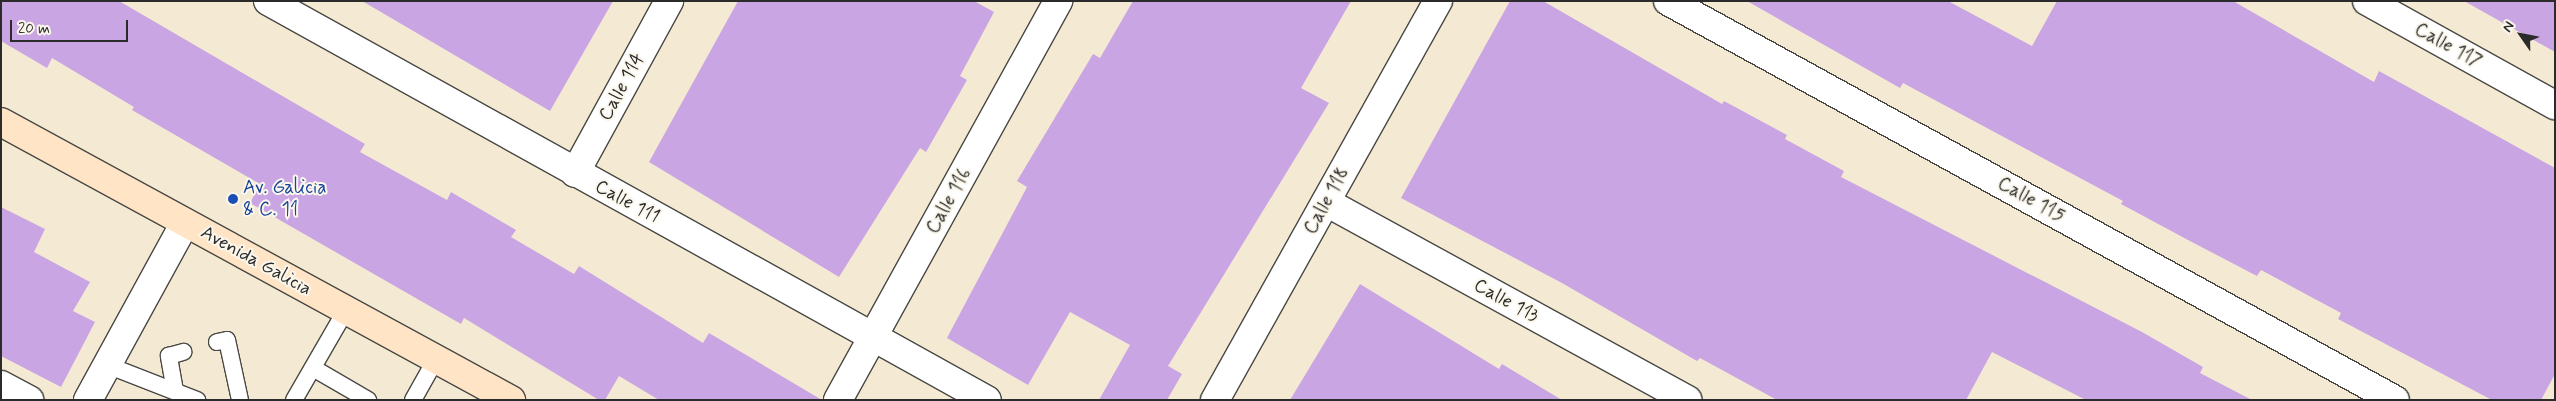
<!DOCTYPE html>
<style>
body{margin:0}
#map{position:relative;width:2556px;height:401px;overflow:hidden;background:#f4ead3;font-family:Mynerve,sans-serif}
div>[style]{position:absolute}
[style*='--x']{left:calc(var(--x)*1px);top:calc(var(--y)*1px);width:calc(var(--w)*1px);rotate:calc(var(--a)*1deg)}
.building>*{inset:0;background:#caa5e3}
.roads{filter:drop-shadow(1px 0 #494844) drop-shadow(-1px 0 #494844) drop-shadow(0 1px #494844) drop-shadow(0 -1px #494844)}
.lane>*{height:16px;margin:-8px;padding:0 8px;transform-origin:8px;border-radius:8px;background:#fff}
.street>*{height:28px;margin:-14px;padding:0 14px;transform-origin:14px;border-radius:14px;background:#fff}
.secondary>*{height:28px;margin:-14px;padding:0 14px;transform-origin:14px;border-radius:14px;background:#ffe4c6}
.dots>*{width:14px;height:14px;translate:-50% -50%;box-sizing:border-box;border:2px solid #fbf7ec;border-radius:50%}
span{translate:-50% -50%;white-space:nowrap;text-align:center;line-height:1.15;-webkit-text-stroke:4px #fbf7ec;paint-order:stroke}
.street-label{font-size:19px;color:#2b2b2b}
.transit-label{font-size:19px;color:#164399}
.left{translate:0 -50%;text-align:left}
.frame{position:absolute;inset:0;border:2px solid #2b2b2b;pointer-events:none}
.north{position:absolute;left:2496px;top:10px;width:50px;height:50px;-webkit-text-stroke:4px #fbf7ec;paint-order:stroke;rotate:303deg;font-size:14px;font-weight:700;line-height:20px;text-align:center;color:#2b2b2b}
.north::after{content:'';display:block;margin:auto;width:18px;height:22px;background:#2b2b2b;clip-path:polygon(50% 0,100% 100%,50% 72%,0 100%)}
.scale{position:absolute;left:10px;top:20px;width:118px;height:22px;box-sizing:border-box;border:2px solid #2b2b2b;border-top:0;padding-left:6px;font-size:15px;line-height:18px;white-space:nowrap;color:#2b2b2b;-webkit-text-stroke:4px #fbf7ec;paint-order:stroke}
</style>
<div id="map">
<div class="building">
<div style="clip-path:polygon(1px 1px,119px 1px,365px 144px,360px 152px,447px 200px,451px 192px,516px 230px,511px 237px,574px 274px,579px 266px,703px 343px,709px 333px,822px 400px,659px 400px,619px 376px,605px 400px,599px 400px,464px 318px,461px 324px,250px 203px,260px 184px,132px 110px,134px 107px,52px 58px,47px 68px,1px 41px)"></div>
<div style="clip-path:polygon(362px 1px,613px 1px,550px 111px)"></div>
<div style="clip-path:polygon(738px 1px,974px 1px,994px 12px,960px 76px,967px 80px,926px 152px,920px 148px,839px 277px,649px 162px)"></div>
<div style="clip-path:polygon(1133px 1px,1351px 1px,1301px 88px,1329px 103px,1168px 366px,1182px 374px,1167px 400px,1099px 400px,1130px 345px,1070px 312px,1028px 385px,947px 338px,1027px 187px,1017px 181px,1093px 54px,1100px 58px)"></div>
<div style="clip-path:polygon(1510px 1px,1543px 1px,1722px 104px,1724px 101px,1787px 135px,1785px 139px,1844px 171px,1841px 177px,2142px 332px,2203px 367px,2200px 373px,2252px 400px,2086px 400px,1992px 352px,1966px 400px,1777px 400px,1700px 358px,1697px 361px,1562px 283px,1401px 198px)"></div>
<div style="clip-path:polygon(1747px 1px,1948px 1px,2032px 46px,2057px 1px,2233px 1px,2374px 82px,2379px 71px,2555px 168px,2555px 374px,2541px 400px,2492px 400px,2338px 319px,2341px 313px,2261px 270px,2257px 276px,2188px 240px,2121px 204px,2123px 201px,1903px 83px,1900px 88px)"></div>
<div style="clip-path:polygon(2464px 1px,2555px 1px,2555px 52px)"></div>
<div style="clip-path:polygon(1px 207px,45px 229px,34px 252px,90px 282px,73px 311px,95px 322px,61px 387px,1px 356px)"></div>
<div style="clip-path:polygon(1360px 284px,1499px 369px,1502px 364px,1562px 400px,1290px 400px)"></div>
</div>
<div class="roads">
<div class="lane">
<div style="--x:217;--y:342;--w:10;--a:-11"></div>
<div style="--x:227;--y:340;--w:61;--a:77.8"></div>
<div style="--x:107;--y:365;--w:97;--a:21.3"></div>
<div style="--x:313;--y:368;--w:64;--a:30.2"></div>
<div style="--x:175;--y:391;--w:36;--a:-100"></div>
<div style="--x:169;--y:356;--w:15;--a:-16"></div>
<div style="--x:294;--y:400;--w:104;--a:-60"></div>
<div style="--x:413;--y:400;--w:47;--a:-60.7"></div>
</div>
<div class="street">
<div style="--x:268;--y:1;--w:822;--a:29.03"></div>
<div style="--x:1668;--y:1;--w:829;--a:28.76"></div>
<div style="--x:2367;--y:1;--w:215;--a:29"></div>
<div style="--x:575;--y:173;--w:196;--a:-61.3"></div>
<div style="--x:1326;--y:202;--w:412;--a:28.7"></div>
<div style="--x:1;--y:385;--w:32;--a:28"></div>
<div style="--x:88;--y:400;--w:202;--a:-61.3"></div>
<div style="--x:838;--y:400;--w:456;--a:-61.1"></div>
<div style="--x:1215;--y:400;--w:457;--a:-60.8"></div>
</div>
<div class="secondary">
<div style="--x:1;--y:122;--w:581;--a:28.59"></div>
</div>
</div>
<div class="dots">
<div style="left:233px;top:199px;background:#1a4fb4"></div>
</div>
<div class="street-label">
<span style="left:2448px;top:46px;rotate:29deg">Calle 117</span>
<span style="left:622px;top:87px;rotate:-61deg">Calle 114</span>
<span style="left:2031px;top:200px;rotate:29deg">Calle 115</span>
<span style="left:949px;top:201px;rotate:-61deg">Calle 116</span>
<span style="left:1327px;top:201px;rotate:-61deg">Calle 118</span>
<span style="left:627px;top:202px;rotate:29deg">Calle 111</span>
<span style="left:256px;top:261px;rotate:29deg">Avenida Galicia</span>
<span style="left:1506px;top:301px;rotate:29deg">Calle 113</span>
</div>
<div class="transit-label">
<span class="left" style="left:243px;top:199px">Av. Galicia<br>&amp; C. 11</span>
</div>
<div class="frame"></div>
<div class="north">N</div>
<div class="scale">20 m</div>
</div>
